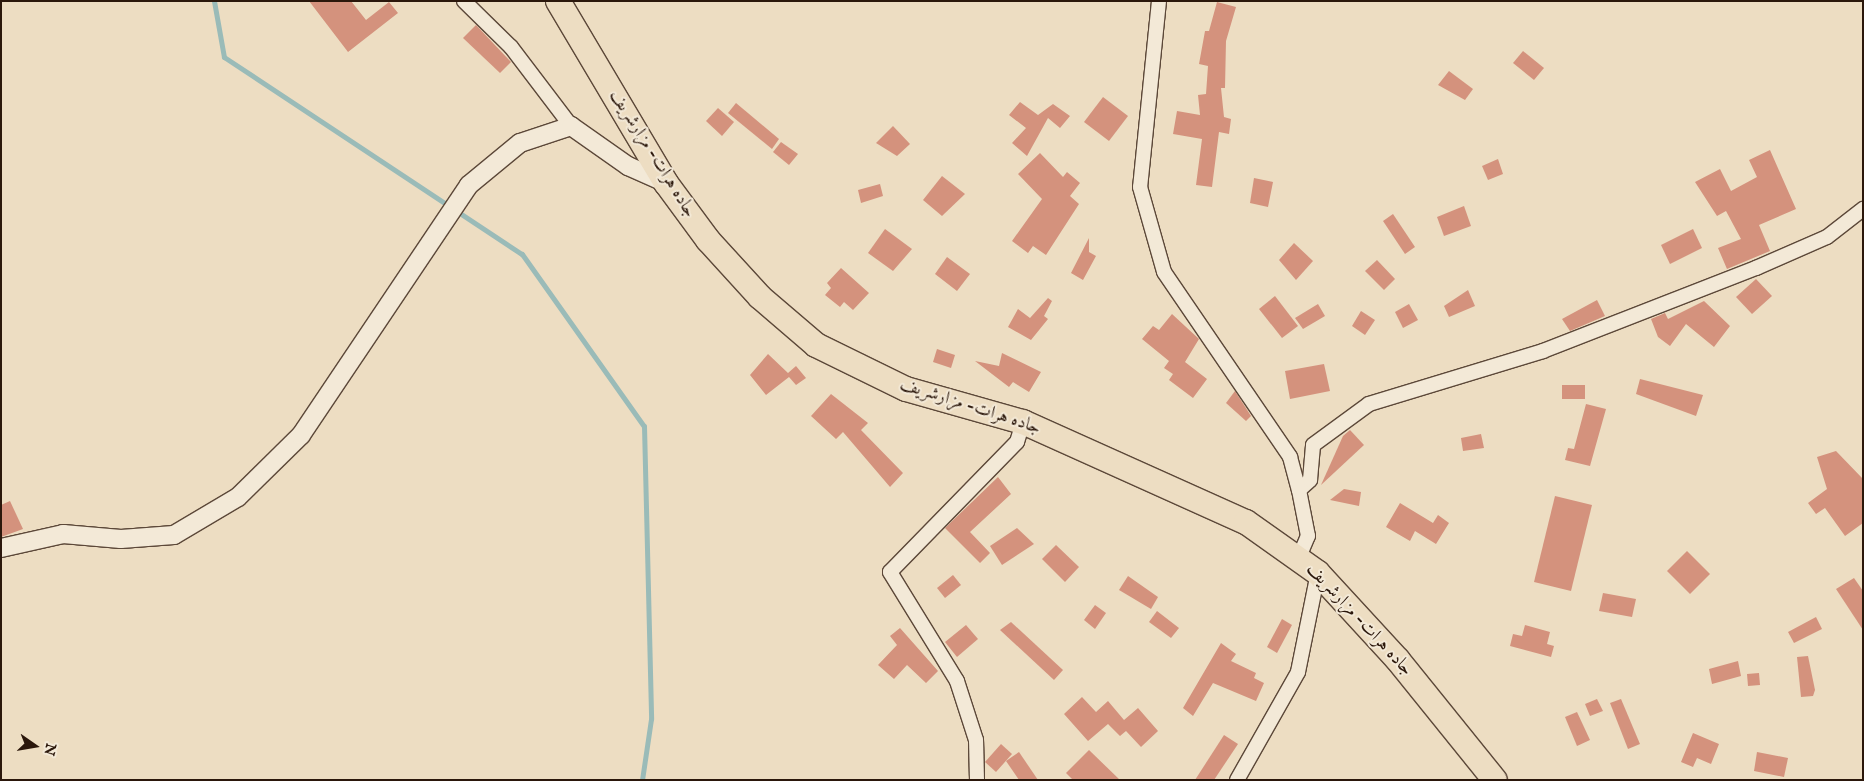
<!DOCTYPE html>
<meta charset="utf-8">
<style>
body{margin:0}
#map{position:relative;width:1864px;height:781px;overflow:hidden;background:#edddc2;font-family:"IM FELL English",Amiri,serif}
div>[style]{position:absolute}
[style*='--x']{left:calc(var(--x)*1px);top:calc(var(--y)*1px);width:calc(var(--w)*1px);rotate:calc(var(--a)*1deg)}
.stream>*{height:5px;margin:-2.5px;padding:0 2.5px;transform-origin:2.5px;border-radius:2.5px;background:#9abbb8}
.building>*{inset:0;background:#d4927d}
.roads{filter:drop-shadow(1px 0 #5c4839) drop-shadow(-1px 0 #5c4839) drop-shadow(0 1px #5c4839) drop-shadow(0 -1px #5c4839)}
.minor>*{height:14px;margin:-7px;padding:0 7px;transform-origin:7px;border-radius:7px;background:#f3e9d7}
.tertiary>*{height:18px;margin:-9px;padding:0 9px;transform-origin:9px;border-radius:9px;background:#f3e9d7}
.trunk>*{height:24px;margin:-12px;padding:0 12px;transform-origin:12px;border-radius:12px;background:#edddc2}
span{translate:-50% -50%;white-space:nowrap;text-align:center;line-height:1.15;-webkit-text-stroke:4px #f3e9d7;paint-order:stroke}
.street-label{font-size:18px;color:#2b170b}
.frame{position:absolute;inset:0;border:2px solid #2b170b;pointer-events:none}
.north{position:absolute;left:10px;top:721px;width:50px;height:50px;-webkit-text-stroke:4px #f3e9d7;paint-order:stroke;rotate:103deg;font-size:14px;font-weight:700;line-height:20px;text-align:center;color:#2b170b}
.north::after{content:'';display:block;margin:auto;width:18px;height:22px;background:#2b170b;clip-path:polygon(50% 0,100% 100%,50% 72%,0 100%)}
</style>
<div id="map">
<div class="stream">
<div style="--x:214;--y:1;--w:57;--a:79.9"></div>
<div style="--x:224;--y:57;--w:357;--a:33.5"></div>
<div style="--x:522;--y:254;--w:211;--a:54.7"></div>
<div style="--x:644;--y:426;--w:293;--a:88.6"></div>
<div style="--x:651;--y:719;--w:62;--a:98.4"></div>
</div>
<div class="building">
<div style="clip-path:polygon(309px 1px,351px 1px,366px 20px,389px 2px,398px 13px,348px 52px)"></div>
<div style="clip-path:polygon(1217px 2px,1236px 7px,1226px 41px,1225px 88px,1221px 88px,1224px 117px,1231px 119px,1229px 134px,1219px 132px,1212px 187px,1196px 185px,1202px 139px,1173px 134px,1177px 111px,1200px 115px,1198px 95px,1206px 94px,1208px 66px,1199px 64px,1205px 31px,1209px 31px)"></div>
<div style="clip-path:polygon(476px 25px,511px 62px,500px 73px,463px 38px)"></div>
<div style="clip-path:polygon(1523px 51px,1544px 68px,1534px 80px,1513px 63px)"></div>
<div style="clip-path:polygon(1449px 71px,1473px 89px,1465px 100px,1438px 85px)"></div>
<div style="clip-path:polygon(1103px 97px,1128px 116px,1109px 141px,1084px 122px)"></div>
<div style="clip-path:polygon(1020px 102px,1038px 115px,1053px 104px,1070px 116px,1060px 128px,1048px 118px,1027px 156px,1012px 143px,1026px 128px,1009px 115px)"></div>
<div style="clip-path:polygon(736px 103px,779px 139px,772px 149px,728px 113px)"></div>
<div style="clip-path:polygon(718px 108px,734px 122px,722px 136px,706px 121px)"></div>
<div style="clip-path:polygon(893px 126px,910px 144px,897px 156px,876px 143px)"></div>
<div style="clip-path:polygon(781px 142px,798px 154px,789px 165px,773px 152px)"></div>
<div style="clip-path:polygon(1770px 150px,1796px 209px,1759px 225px,1770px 251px,1727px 269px,1718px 248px,1741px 239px,1726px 211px,1717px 216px,1695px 182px,1720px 169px,1731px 191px,1757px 177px,1749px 160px)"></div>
<div style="clip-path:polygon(1040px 153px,1063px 177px,1067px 172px,1080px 183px,1070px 196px,1079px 204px,1046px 255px,1033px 246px,1028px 253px,1012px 241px,1042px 199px,1018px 174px)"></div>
<div style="clip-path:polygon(1498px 159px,1503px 174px,1488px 180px,1482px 166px)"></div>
<div style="clip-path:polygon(942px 176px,965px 194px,942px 216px,923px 200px)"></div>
<div style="clip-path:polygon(1254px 178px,1273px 182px,1268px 207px,1250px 203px)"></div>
<div style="clip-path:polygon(880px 184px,883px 196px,861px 203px,858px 190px)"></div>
<div style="clip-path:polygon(1464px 206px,1471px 226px,1444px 236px,1437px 217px)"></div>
<div style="clip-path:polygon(1393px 214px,1415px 247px,1405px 254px,1383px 221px)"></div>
<div style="clip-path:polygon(885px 229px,912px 249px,893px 271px,868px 253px)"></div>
<div style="clip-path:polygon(1693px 229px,1702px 248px,1670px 264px,1661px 245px)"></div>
<div style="clip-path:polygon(1089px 238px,1089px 252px,1096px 256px,1083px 280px,1071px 273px)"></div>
<div style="clip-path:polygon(1294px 243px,1313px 261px,1296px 280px,1279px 260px)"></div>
<div style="clip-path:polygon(947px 257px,970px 274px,957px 291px,935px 274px)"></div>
<div style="clip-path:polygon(1377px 260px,1395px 279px,1384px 290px,1365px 271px)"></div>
<div style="clip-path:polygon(841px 268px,869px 293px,853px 310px,844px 302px,840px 307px,825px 295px,831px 288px,827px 283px)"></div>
<div style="clip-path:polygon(1756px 279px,1772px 296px,1752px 314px,1736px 297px)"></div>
<div style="clip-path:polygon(1468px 290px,1475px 306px,1449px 317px,1444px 306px)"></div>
<div style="clip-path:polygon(1275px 296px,1298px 326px,1282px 338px,1259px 309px)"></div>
<div style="clip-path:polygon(1048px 298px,1052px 301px,1044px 316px,1048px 319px,1031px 340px,1008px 327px,1018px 309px,1030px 318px)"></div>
<div style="clip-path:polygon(1597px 300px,1605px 316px,1570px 331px,1562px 319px)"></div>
<div style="clip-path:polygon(1704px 301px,1730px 326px,1714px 347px,1686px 324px,1670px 346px,1658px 337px,1651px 319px,1665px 313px,1668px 319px)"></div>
<div style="clip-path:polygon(1318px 304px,1325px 316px,1303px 329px,1295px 318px)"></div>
<div style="clip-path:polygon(1409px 304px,1418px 320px,1403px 328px,1395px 312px)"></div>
<div style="clip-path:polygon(1361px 311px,1375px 320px,1365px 335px,1352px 326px)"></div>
<div style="clip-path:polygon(1172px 314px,1199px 339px,1185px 362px,1207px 379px,1193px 398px,1169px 380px,1173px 374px,1164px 368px,1169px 361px,1142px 339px,1153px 326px,1159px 330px)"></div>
<div style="clip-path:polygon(937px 349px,955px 355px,951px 368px,933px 362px)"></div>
<div style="clip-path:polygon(1002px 353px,1041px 372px,1029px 392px,1013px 382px,1009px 387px,975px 361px,999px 366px)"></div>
<div style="clip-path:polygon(768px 354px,788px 373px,796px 366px,806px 378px,796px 385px,789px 377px,766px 395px,750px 375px)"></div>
<div style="clip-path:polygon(1324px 364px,1330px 391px,1290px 399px,1285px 371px)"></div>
<div style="clip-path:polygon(1640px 379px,1703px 395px,1696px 416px,1636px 394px)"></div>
<div style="clip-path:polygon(1562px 385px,1585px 385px,1585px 399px,1562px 399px)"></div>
<div style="clip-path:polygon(1235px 391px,1251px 416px,1246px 421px,1226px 403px)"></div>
<div style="clip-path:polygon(831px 394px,868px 423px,861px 430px,903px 473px,890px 487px,843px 432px,836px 439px,811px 416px)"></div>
<div style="clip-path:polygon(1586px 404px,1606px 409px,1590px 466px,1565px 460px,1568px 448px,1574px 449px)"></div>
<div style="clip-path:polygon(1350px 430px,1364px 445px,1321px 485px,1343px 436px)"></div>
<div style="clip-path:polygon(1481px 434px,1484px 448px,1463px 451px,1461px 438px)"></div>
<div style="clip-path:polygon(1836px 451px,1863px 479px,1863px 523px,1845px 536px,1825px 508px,1816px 514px,1808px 503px,1827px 489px,1817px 457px)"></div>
<div style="clip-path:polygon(998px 477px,1011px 494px,970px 532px,990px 553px,980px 563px,945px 528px)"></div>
<div style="clip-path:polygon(1344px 489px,1361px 492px,1359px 506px,1330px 500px)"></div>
<div style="clip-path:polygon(1555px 496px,1592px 505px,1571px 591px,1534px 582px)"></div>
<div style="clip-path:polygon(10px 501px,23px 529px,1px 537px,1px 505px)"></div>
<div style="clip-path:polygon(1400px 503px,1433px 523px,1438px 515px,1449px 523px,1436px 544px,1415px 531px,1410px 541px,1386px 527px)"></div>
<div style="clip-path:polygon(1017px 528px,1034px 544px,1002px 565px,990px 546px)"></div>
<div style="clip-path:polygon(1056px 545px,1079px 567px,1065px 582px,1042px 559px)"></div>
<div style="clip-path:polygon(1687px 551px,1710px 574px,1690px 594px,1667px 571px)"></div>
<div style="clip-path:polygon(953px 575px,961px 585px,945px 598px,937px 588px)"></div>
<div style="clip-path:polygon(1128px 576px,1158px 597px,1151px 609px,1119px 590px)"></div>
<div style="clip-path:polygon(1854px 578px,1863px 591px,1863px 630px,1836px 589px)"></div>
<div style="clip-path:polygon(1603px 593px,1636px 599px,1632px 617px,1599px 611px)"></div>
<div style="clip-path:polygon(1095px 605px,1106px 613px,1095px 629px,1084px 620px)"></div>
<div style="clip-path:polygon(1157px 611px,1179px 628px,1171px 638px,1149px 622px)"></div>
<div style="clip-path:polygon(1816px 617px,1822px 629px,1794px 643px,1788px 632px)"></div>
<div style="clip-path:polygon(1282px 619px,1292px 625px,1277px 653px,1267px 647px)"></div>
<div style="clip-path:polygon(1011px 622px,1063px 670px,1054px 680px,1000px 630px)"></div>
<div style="clip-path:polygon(966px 625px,978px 639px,957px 657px,945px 642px)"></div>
<div style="clip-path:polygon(1525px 625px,1550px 632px,1547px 644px,1554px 646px,1551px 657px,1510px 646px,1513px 634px,1522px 636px)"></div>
<div style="clip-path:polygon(900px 628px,938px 671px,926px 683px,907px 665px,894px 679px,878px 665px,897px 645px,890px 636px)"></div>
<div style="clip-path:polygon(1221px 643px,1236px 654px,1231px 661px,1256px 673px,1254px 678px,1264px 683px,1256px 701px,1213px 683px,1193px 716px,1183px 708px)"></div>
<div style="clip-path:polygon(1808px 656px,1815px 690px,1813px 696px,1801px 697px,1797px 657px)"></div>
<div style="clip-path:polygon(1738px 661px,1741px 676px,1712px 684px,1709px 669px)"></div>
<div style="clip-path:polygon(1759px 673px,1760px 685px,1748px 686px,1747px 674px)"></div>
<div style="clip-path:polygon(1082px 697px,1096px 712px,1108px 701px,1124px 720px,1138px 708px,1158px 731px,1141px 747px,1126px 731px,1120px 736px,1108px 724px,1088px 741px,1064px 714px)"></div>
<div style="clip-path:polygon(1597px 699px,1603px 711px,1590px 716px,1585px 704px)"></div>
<div style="clip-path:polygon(1621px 699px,1640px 744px,1628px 749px,1610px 703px)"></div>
<div style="clip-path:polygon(1577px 712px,1590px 740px,1577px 746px,1565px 717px)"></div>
<div style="clip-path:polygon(1693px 733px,1719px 744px,1711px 764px,1697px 758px,1693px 767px,1681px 762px)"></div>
<div style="clip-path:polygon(1224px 735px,1238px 744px,1214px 780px,1195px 780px)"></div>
<div style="clip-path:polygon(1001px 744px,1012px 754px,996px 772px,985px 762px)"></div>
<div style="clip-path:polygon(1089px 750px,1120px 780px,1073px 780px,1066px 773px)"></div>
<div style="clip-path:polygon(1019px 752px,1038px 780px,1019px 780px,1006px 761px)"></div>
<div style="clip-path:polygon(1757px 752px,1788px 758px,1784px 777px,1754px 771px)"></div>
</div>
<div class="roads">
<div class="minor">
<div style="--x:464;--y:1;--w:66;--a:44.4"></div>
<div style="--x:511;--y:47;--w:99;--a:52.8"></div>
<div style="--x:1159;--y:1;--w:187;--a:95.8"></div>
<div style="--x:1140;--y:187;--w:88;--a:74.2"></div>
<div style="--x:1164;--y:272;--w:224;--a:55.7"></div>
<div style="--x:1290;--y:457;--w:34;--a:75"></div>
<div style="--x:1299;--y:490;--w:15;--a:-42"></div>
<div style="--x:1310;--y:480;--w:35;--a:-85"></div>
<div style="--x:1313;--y:445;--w:69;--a:-36.2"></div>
<div style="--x:1369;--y:404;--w:182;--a:-16.9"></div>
<div style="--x:1543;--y:351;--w:229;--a:-21.3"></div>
<div style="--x:1756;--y:268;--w:77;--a:-23.6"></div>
<div style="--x:1827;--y:237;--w:46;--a:-37.9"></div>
<div style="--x:1299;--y:557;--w:23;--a:-67"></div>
<div style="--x:1308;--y:536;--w:47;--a:-101.1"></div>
<div style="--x:977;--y:780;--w:40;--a:-91.4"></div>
<div style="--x:976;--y:740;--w:62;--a:-107.9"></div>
<div style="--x:957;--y:681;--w:128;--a:-121.6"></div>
<div style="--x:890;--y:572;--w:182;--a:-45.7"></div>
<div style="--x:1017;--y:442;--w:21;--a:-73"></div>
<div style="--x:1237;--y:780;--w:124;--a:-60.5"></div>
<div style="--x:1298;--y:672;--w:101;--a:-78.6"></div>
</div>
<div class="tertiary">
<div style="--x:1;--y:548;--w:64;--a:-12.7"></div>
<div style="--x:63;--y:534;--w:58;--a:4.9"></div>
<div style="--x:121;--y:539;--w:53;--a:-4.3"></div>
<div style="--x:174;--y:535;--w:74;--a:-30.7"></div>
<div style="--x:238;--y:497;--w:88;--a:-44.5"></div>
<div style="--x:301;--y:435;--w:301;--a:-56.1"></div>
<div style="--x:469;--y:185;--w:66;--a:-39.5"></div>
<div style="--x:520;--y:143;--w:54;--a:-18.4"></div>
<div style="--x:571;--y:126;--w:70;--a:35.1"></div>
<div style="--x:628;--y:166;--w:42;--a:24.1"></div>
</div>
<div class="trunk">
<div style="--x:558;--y:1;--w:212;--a:59.3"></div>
<div style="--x:666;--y:183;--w:71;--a:53.6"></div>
<div style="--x:708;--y:240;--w:77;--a:47.6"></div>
<div style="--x:760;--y:297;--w:74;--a:40.6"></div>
<div style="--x:816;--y:345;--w:100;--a:26.1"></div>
<div style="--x:906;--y:389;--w:122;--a:15.8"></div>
<div style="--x:1023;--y:422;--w:244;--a:24.2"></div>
<div style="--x:1246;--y:522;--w:88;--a:35.3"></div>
<div style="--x:1318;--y:573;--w:118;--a:47.4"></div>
<div style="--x:1398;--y:660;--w:154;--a:51.1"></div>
</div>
</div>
<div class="street-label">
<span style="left:652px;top:154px;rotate:58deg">جاده هرات- مزارشریف</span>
<span style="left:970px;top:407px;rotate:18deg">جاده هرات- مزارشریف</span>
<span style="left:1359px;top:620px;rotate:47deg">جاده هرات- مزارشریف</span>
</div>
<div class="frame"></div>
<div class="north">N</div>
</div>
